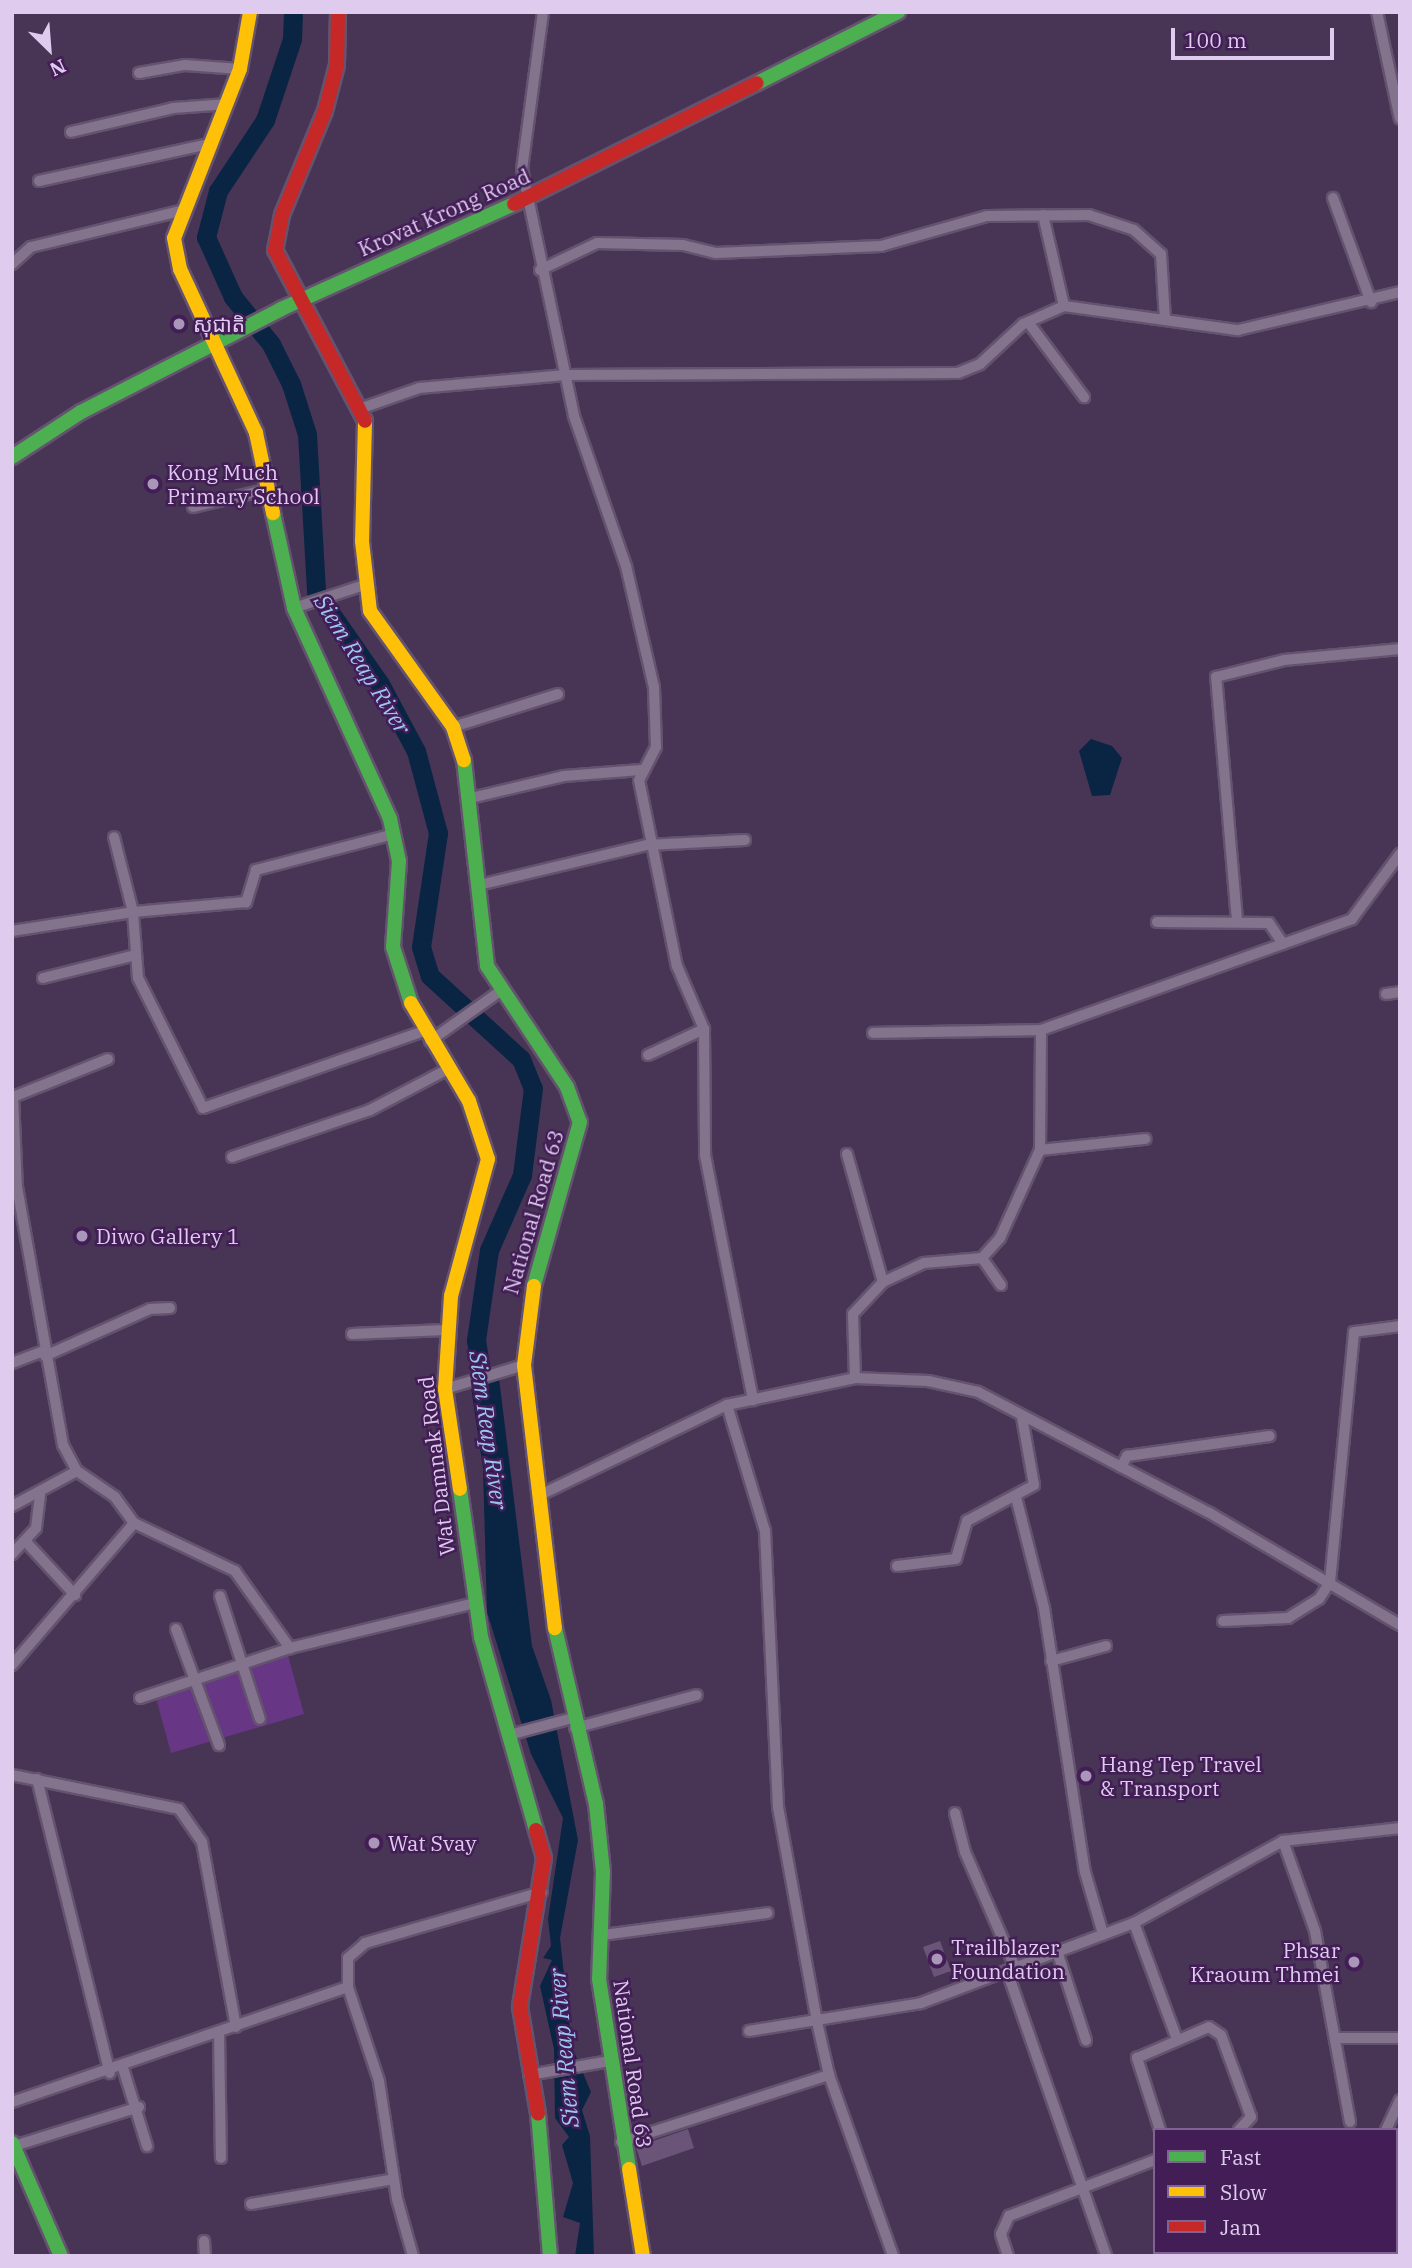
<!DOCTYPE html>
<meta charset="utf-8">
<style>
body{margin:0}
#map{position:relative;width:1412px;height:2268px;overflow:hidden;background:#483555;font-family:"IBM Plex Serif","Noto Sans Khmer",serif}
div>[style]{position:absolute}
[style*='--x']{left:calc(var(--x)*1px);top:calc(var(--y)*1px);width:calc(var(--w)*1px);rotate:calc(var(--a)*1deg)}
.green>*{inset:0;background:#673684}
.water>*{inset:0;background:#0a2543}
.river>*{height:19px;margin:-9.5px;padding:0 9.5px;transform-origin:9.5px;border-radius:9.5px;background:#0a2543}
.building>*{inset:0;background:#6a5578}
.roads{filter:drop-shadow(2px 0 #64536f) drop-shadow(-2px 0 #64536f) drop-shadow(0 2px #64536f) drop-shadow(0 -2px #64536f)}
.street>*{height:10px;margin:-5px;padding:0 5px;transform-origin:5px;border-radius:5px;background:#83738c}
.fast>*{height:14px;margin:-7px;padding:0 7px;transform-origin:7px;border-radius:7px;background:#4caf50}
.slow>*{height:14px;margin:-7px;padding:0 7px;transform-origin:7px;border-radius:7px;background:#ffc107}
.jam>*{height:14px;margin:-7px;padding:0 7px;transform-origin:7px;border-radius:7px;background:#c62828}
.dots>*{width:19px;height:19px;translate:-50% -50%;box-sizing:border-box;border:4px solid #421d56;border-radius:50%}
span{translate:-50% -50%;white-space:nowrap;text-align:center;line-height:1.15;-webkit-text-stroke:5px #421d56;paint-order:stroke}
.street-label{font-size:21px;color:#dfcbee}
.poi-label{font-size:21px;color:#dfcbee}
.left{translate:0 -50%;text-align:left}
.right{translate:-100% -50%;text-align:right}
.water-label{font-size:23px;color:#9cc6f4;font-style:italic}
.frame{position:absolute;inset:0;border:14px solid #dfcbee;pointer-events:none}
.legend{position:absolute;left:1153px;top:2128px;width:245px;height:126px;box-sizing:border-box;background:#421d56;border:2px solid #816393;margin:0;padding:9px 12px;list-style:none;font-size:21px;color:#dfcbee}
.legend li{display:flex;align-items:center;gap:14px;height:35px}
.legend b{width:35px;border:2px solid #816393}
.north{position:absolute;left:14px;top:14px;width:70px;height:70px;-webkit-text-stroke:5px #421d56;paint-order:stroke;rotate:155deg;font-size:19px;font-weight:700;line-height:28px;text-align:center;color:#dfcbee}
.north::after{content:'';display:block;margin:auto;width:24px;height:32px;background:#dfcbee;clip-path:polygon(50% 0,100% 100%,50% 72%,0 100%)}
.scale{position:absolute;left:1171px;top:28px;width:163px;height:32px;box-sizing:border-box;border:4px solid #dfcbee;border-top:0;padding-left:9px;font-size:21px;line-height:24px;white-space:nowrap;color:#dfcbee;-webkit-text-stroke:5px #421d56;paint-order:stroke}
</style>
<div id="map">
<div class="green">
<div style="clip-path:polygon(286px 1648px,304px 1714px,171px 1753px,153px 1687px)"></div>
</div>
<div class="water">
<div style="clip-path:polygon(1091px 739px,1112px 746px,1122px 758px,1110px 795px,1092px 796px,1079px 751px)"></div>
<div style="clip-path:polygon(499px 1378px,532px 1646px,551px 1700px,578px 1840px,560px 1938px,572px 2047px,591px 2092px,582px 2110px,590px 2136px,594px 2256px,575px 2256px,580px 2223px,563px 2217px,573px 2183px,562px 2145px,569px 2137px,555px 2118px,554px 2049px,540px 1986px,552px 1960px,543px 1958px,551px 1946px,548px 1919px,563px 1818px,531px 1754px,487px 1612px,483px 1469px,471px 1387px)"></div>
</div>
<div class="river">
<div style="--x:293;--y:12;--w:27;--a:92"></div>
<div style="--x:292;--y:39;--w:85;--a:108.4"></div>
<div style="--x:265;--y:120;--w:85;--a:123.5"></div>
<div style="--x:218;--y:191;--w:48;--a:104.6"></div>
<div style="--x:206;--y:237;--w:66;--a:65.8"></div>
<div style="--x:233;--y:297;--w:60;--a:51"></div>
<div style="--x:271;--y:344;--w:45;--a:63.4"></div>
<div style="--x:291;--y:384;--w:52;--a:72.3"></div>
<div style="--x:307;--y:434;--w:158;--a:86.7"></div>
<div style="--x:316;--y:592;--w:112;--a:55.2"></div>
<div style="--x:380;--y:684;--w:76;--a:61.8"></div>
<div style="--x:416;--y:751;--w:85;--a:75"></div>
<div style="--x:438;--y:833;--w:115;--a:98.5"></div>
<div style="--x:421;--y:947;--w:30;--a:73"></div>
<div style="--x:430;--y:976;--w:123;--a:42.4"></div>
<div style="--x:521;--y:1059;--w:31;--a:68"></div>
<div style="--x:533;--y:1088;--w:88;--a:97.2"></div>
<div style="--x:522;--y:1175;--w:82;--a:113.7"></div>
<div style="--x:489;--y:1250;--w:91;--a:98.2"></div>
<div style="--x:476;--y:1340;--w:58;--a:81"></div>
</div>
<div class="building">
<div style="clip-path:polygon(940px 1941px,951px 1971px,934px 1977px,923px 1947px)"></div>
<div style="clip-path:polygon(688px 2129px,694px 2148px,642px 2166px,636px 2147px)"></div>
</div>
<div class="roads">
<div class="street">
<div style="--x:543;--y:12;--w:158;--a:97.6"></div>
<div style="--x:522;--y:169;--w:252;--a:78.1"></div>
<div style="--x:574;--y:416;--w:159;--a:70.9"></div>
<div style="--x:626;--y:566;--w:124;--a:77"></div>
<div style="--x:654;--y:687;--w:60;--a:88.1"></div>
<div style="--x:656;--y:747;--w:37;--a:117"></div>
<div style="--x:639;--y:780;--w:190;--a:78.5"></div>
<div style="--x:677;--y:966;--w:69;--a:66.8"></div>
<div style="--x:704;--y:1029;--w:126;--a:89.5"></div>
<div style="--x:705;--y:1155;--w:250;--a:78.9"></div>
<div style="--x:1377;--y:12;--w:109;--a:77.9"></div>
<div style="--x:139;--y:73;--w:47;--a:-9.9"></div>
<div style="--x:185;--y:65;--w:55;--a:4.2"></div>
<div style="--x:71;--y:132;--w:105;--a:-13.2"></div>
<div style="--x:173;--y:108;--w:55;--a:-4.2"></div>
<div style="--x:39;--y:181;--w:178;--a:-12.3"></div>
<div style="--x:1333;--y:198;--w:111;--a:69.9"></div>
<div style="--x:1043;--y:215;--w:93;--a:77"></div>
<div style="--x:12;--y:264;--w:25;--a:-42"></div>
<div style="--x:31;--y:247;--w:153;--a:-13.6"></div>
<div style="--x:540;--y:270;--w:63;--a:-25.3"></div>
<div style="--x:597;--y:243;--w:86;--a:1.3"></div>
<div style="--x:683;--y:245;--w:34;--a:14"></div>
<div style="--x:716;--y:253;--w:165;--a:-2.4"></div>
<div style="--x:881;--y:246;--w:110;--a:-15.8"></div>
<div style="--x:987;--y:216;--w:102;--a:-0.6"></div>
<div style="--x:1089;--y:215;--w:47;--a:18.4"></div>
<div style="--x:1134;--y:230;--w:36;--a:42"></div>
<div style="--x:1161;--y:254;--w:66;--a:86.5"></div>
<div style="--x:1028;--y:322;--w:94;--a:53.3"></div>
<div style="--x:362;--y:408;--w:60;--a:-19.3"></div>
<div style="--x:419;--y:388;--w:147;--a:-5.1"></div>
<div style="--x:565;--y:375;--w:393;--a:-0.3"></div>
<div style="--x:958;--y:373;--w:24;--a:-22"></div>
<div style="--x:980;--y:364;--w:59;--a:-42.9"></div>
<div style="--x:1023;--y:324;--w:45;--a:-23.7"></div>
<div style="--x:1064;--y:306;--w:176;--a:7.9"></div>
<div style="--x:1238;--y:330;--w:166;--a:-13.2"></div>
<div style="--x:193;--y:507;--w:78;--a:-13.3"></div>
<div style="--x:294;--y:608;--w:74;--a:-18.2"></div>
<div style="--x:453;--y:727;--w:110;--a:-17.4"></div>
<div style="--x:475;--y:797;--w:91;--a:-13.3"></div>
<div style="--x:564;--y:776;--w:77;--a:-4.5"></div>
<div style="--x:394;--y:834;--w:143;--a:165.4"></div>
<div style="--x:256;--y:870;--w:34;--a:107"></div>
<div style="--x:246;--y:902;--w:113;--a:174.9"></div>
<div style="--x:133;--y:912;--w:66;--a:85.7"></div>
<div style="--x:138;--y:978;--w:145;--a:63.4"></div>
<div style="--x:203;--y:1108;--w:234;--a:-19.2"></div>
<div style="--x:479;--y:885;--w:173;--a:-13.4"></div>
<div style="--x:647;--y:845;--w:98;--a:-2.9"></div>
<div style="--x:1237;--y:920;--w:244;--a:-94.9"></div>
<div style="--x:1216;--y:677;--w:70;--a:-14"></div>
<div style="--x:1284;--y:660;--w:117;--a:-5.4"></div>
<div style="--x:1157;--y:922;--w:112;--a:0.5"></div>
<div style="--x:1269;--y:923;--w:25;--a:56"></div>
<div style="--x:12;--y:931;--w:122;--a:-8.9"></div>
<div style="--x:133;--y:912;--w:77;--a:-104.2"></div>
<div style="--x:43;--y:978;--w:96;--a:-13.9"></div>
<div style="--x:1386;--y:994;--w:14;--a:-8"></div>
<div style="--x:873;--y:1033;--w:168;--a:-1"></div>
<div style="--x:430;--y:1041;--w:85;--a:-35.4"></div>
<div style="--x:648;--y:1055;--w:62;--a:-24.9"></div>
<div style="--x:108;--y:1059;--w:102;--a:158.2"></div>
<div style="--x:13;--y:1097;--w:90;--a:87.5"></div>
<div style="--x:17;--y:1187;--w:262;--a:79.9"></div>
<div style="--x:63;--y:1445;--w:30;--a:62"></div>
<div style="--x:77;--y:1471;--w:46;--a:34.4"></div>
<div style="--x:115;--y:1497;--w:32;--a:54"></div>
<div style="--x:134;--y:1523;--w:112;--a:25.4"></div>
<div style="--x:235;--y:1571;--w:95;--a:54.5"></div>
<div style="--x:1040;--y:1150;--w:106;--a:-6"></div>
<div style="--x:847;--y:1154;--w:133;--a:74.3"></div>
<div style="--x:883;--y:1282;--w:44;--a:133.2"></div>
<div style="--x:853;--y:1314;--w:64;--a:88.2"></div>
<div style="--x:232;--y:1157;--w:146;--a:-18.8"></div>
<div style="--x:370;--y:1110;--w:88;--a:-27.7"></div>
<div style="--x:982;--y:1258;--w:27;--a:-48"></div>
<div style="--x:1000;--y:1238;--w:97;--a:-65.6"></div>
<div style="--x:1040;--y:1150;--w:120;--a:-89.5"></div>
<div style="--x:1041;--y:1030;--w:330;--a:-19.6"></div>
<div style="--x:1352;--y:919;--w:81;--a:-53.6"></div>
<div style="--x:883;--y:1282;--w:45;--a:-24.9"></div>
<div style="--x:924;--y:1263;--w:58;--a:-4.9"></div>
<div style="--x:982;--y:1258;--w:33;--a:55"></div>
<div style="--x:352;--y:1334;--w:93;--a:-2.5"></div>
<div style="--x:45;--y:1356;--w:115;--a:-24.1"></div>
<div style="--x:150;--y:1309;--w:20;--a:-3"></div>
<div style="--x:12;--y:1363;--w:34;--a:-21"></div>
<div style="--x:445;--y:1389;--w:83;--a:-16.9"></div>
<div style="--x:727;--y:1405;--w:132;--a:73.2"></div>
<div style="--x:765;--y:1531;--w:276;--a:87.3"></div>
<div style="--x:778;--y:1807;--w:219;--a:79.7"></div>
<div style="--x:817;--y:2022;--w:54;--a:77.2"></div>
<div style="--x:829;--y:2075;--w:192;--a:70.5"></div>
<div style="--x:1121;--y:1467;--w:13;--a:-61"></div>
<div style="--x:1127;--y:1456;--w:144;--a:-8"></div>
<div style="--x:544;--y:1493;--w:203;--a:-25.7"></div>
<div style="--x:727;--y:1405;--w:131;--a:-11.9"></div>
<div style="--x:855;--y:1378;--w:73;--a:2.4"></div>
<div style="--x:928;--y:1381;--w:51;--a:12.4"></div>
<div style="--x:978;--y:1392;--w:259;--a:27.6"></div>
<div style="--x:1208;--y:1512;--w:223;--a:30.5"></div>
<div style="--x:1016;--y:1497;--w:114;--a:75.8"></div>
<div style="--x:1044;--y:1608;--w:267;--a:81.2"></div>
<div style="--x:1085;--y:1872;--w:65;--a:73.8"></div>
<div style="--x:12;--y:1506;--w:74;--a:-28.3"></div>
<div style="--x:27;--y:1543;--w:71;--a:47.3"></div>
<div style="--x:12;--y:1554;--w:35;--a:-47"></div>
<div style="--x:36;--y:1528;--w:33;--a:-83"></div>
<div style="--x:897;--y:1566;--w:59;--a:-6.8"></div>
<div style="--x:956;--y:1559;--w:40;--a:-74"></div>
<div style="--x:967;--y:1521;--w:76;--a:-28.2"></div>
<div style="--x:1034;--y:1485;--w:69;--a:-100"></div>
<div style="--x:220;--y:1596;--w:129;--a:72"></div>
<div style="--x:1223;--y:1621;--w:65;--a:-2.6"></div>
<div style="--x:1288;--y:1618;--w:36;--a:-32"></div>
<div style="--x:1319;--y:1599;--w:20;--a:-57"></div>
<div style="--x:1330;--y:1582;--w:251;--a:-84.5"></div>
<div style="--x:1354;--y:1332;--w:46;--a:-7.4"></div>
<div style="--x:176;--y:1629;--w:124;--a:69.7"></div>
<div style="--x:1051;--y:1661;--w:57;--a:-15.3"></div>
<div style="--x:12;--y:1665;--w:187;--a:-49.3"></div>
<div style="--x:140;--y:1698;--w:158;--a:-18.4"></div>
<div style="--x:290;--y:1648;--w:189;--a:-13.7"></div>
<div style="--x:575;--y:1728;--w:126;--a:-15.1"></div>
<div style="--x:509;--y:1735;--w:66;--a:-14.9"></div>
<div style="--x:12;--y:1775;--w:170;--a:11.5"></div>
<div style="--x:179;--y:1809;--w:40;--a:55.1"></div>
<div style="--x:202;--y:1842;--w:188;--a:79.6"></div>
<div style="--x:37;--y:1779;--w:303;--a:76.1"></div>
<div style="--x:955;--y:1813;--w:40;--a:75.6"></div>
<div style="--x:965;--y:1852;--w:125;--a:66.5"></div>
<div style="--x:1283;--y:1841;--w:96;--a:70.4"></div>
<div style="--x:1315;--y:1931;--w:194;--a:79.6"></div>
<div style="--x:1134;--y:1923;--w:124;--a:69.7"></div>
<div style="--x:603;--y:1935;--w:166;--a:-7.6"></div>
<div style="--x:1057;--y:1951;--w:94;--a:72"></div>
<div style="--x:1007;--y:1971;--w:302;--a:70.8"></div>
<div style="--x:749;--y:2031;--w:174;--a:-9.2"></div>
<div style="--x:921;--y:2003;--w:228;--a:-20.6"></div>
<div style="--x:1134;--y:1923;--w:170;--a:-28.8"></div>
<div style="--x:1283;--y:1841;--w:118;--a:-6.3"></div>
<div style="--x:219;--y:2034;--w:124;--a:89.1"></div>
<div style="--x:1335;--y:2038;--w:65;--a:0"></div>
<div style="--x:123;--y:2068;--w:82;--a:72.9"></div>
<div style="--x:529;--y:2075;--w:82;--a:-9.8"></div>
<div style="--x:12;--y:2102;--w:355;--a:-18.9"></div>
<div style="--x:1160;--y:2130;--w:76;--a:-107.7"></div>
<div style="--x:1137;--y:2058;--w:78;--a:-23.3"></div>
<div style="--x:1209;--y:2027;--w:14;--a:34"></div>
<div style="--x:1221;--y:2035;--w:87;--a:69.9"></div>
<div style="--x:1251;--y:2117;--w:18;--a:133"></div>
<div style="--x:1386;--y:2130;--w:33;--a:-65"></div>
<div style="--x:621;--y:2142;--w:219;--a:-17.9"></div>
<div style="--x:14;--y:2146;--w:131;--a:-17.3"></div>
<div style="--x:251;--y:2204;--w:145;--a:-9.9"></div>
<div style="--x:204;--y:2241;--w:15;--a:86"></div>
<div style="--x:413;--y:2256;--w:59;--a:-105.7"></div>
<div style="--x:397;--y:2199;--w:119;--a:-98.7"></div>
<div style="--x:379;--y:2081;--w:99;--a:-108.3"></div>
<div style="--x:348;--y:1987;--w:29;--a:-90"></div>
<div style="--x:348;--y:1958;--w:23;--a:-41"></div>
<div style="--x:365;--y:1943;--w:184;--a:-16.1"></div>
<div style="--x:1008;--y:2256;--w:23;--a:-108"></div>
<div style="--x:1001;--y:2234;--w:20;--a:-66"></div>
<div style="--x:1009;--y:2216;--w:156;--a:-21"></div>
<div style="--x:1348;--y:2256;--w:4;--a:-76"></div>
</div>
<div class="fast">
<div style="--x:757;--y:83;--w:158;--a:-26.7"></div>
<div style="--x:12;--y:457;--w:82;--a:-33.1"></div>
<div style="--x:81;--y:412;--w:225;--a:-27.2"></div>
<div style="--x:281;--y:309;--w:256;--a:-24.3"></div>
<div style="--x:273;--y:513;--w:97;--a:77.5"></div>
<div style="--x:294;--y:608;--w:232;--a:65.5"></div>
<div style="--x:390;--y:819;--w:43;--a:77.9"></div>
<div style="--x:399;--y:861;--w:86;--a:94"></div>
<div style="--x:393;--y:947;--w:59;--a:72.2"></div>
<div style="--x:464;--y:760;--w:207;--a:83.6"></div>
<div style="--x:487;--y:966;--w:145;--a:56.5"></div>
<div style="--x:567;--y:1087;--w:37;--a:70"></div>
<div style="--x:580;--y:1122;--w:170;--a:105.7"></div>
<div style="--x:460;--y:1489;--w:149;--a:81.9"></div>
<div style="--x:481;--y:1637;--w:201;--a:74.1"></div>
<div style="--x:555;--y:1628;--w:181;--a:76.9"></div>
<div style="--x:596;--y:1804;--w:68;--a:84.1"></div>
<div style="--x:603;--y:1872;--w:107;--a:92.1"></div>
<div style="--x:599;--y:1979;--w:192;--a:81"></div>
<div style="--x:538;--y:2113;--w:144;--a:85.2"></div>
<div style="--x:12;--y:2143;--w:123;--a:66.6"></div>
</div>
<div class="slow">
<div style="--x:250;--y:12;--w:58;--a:100"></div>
<div style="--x:240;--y:69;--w:181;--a:111.3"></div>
<div style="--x:174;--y:238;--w:32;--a:79"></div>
<div style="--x:180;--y:269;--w:181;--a:65.1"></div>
<div style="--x:256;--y:433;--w:82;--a:78"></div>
<div style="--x:365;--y:421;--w:120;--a:91.4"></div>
<div style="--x:362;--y:541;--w:70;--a:83.5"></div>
<div style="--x:370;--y:611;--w:143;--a:54.4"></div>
<div style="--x:453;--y:727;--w:35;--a:72"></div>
<div style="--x:411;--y:1003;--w:114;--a:59.4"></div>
<div style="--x:469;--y:1101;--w:61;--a:71.9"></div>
<div style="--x:488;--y:1159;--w:142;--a:105.1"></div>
<div style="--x:451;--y:1296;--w:93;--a:93.7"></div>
<div style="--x:445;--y:1389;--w:101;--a:81.5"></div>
<div style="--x:534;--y:1286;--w:80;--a:97.2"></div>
<div style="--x:524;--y:1365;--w:265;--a:83.3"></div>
<div style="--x:629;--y:2169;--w:88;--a:80.9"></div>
</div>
<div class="jam">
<div style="--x:338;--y:12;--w:53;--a:91.1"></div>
<div style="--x:337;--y:65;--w:48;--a:104.6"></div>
<div style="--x:325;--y:111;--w:113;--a:112.5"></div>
<div style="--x:282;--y:215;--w:36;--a:101"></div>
<div style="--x:275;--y:250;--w:193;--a:62.2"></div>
<div style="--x:514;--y:204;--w:271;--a:-26.5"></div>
<div style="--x:536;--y:1830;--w:29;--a:74"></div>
<div style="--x:544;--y:1858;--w:151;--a:99.2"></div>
<div style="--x:520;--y:2007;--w:108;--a:80.4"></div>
</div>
</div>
<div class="dots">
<div style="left:179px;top:324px;background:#aa96b8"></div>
<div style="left:153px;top:484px;background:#aa96b8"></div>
<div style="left:82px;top:1236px;background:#aa96b8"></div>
<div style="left:1086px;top:1776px;background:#aa96b8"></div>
<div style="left:374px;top:1843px;background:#aa96b8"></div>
<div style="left:937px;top:1959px;background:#aa96b8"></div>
<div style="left:1354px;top:1962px;background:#aa96b8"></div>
</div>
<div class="street-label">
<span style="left:444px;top:212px;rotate:-24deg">Krovat Krong Road</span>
<span style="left:533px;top:1212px;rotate:-74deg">National Road 63</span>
<span style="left:436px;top:1466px;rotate:-97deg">Wat Damnak Road</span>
<span style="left:633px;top:2064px;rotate:82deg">National Road 63</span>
</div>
<div class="poi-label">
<span class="left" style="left:193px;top:324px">សុជាតិ</span>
<span class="left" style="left:167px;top:484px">Kong Much<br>Primary School</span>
<span class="left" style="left:96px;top:1236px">Diwo Gallery 1</span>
<span class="left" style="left:1100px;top:1776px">Hang Tep Travel<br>&amp; Transport</span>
<span class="left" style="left:388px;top:1843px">Wat Svay</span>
<span class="left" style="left:951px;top:1959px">Trailblazer<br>Foundation</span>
<span class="right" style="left:1340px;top:1962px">Phsar<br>Kraoum Thmei</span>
</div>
<div class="water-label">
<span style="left:363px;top:664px;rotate:58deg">Siem Reap River</span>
<span style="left:489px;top:1430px;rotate:82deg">Siem Reap River</span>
<span style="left:563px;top:2048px;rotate:-95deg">Siem Reap River</span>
</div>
<div class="frame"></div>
<ul class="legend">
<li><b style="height:9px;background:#4caf50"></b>Fast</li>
<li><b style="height:9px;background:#ffc107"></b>Slow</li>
<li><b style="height:9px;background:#c62828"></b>Jam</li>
</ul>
<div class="north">N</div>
<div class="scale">100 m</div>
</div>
